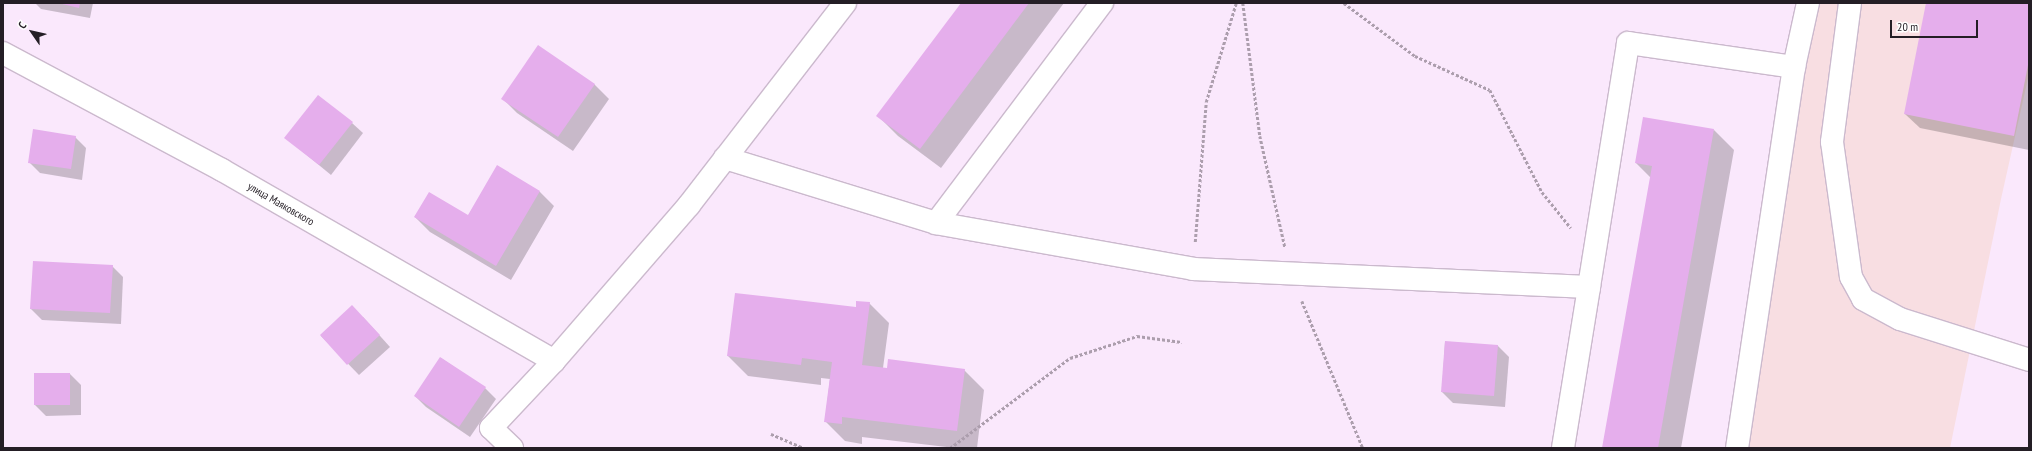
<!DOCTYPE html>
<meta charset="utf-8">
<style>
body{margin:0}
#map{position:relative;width:2032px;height:451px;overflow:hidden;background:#fae8fc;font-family:"PT Sans Narrow",sans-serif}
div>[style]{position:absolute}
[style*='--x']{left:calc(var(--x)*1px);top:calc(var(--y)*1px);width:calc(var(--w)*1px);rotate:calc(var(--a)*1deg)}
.commercial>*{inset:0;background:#f8dee2}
.shadow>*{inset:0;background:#0003}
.building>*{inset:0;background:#e5aeec}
.path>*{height:2.5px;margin-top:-1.25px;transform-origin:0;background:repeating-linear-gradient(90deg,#ac9ead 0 3px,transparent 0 5px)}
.roads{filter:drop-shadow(1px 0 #cbb9cd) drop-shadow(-1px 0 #cbb9cd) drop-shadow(0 1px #cbb9cd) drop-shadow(0 -1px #cbb9cd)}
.minor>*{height:22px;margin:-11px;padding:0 11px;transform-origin:11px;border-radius:11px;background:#fff}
span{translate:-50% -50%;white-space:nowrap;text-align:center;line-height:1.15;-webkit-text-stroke:3px #fff;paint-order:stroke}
.street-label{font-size:11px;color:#241e25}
.frame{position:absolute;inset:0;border:4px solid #241e25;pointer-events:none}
.north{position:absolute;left:12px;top:12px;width:40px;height:40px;-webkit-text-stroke:3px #fff;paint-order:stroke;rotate:304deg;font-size:11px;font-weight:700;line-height:16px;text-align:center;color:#241e25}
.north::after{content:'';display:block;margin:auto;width:14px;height:18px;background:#241e25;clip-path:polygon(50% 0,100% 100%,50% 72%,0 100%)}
.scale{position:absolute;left:1890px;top:20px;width:88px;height:18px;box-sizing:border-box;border:2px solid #241e25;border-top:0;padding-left:5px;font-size:12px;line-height:14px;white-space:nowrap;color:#241e25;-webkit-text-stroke:3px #fff;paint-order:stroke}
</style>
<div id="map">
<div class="commercial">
<div style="clip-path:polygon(1812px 3px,2029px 3px,2029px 74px,2001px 199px,1950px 448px,1738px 448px)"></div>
</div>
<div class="shadow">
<div style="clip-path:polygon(35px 3px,93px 3px,90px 18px,41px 9px)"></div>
<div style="clip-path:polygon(962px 3px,1064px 3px,941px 168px,898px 136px,878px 116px)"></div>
<div style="clip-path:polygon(1927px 3px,2029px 3px,2029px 150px,1920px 128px,1905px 114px)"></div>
<div style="clip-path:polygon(594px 84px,609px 99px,573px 151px,517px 113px,503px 99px)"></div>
<div style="clip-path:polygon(352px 123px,363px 133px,331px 175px,286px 138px)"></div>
<div style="clip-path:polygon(1714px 130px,1734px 150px,1681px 448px,1603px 448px,1651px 178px,1636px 163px)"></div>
<div style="clip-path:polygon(75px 137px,86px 148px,82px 180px,40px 173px,29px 162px)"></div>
<div style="clip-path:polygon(498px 167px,540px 192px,554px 206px,511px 280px,430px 232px,415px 217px,468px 216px)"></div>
<div style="clip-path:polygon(112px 266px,123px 277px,121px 324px,42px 320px,31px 309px)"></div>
<div style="clip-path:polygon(869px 303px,889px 323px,883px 368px,964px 370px,984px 390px,977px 448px,955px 448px,862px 437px,862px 444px,845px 441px,825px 421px,830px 379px,821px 378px,821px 385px,748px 376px,728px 356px)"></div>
<div style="clip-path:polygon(363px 317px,390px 347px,359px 375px,321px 336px)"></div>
<div style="clip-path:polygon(1445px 342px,1498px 346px,1509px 357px,1505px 407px,1453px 403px,1442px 392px)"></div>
<div style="clip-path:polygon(441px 358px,485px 388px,496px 399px,470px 437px,426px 407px,415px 396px)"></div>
<div style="clip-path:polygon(70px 374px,81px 385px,81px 415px,46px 416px,35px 405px)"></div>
</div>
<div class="building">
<div style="clip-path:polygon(58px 3px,80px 3px,79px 8px)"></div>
<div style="clip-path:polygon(961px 3px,1029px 3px,920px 149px,876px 116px)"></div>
<div style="clip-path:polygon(1926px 3px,2029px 3px,2029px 60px,2014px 136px,1904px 114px)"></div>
<div style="clip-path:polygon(538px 45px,595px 84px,558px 137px,501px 99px)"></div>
<div style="clip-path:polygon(318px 95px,353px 122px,319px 165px,284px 138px)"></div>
<div style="clip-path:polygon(1643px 117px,1714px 129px,1658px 448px,1602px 448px,1652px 166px,1635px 163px)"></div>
<div style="clip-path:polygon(33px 129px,76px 136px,71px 169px,28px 163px)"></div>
<div style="clip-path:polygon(497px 165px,540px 191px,496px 266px,414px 217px,429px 192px,468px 215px)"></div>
<div style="clip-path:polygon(33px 261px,113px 265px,110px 313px,30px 309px)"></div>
<div style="clip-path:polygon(735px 293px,856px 307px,856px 301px,870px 302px,862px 365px,887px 368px,888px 359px,965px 369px,957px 431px,842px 417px,842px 424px,824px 422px,832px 362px,802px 358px,801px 365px,727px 356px)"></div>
<div style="clip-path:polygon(352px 305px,380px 335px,347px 365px,320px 335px)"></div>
<div style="clip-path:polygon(1445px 341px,1498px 345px,1494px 396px,1441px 392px)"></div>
<div style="clip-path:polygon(440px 357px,486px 387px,459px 427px,414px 396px)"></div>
<div style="clip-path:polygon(34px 373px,70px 373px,70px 405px,34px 405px)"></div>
</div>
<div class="path">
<div style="--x:1243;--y:3;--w:134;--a:82.7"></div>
<div style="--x:1260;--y:136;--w:114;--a:77.3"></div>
<div style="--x:1344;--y:3;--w:89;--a:36.7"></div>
<div style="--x:1415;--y:56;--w:82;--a:24.4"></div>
<div style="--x:1490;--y:90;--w:114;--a:63"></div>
<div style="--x:1542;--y:192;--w:46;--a:51.1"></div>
<div style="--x:1195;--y:242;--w:140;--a:-85.5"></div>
<div style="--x:1206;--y:102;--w:103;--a:-73.1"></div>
<div style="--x:1302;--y:301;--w:159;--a:67.5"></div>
<div style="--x:771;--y:434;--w:36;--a:23"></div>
<div style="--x:950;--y:448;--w:150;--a:-36.9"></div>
<div style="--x:1070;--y:358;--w:71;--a:-18.2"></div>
<div style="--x:1137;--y:336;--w:45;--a:7.6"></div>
</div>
<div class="roads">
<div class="minor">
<div style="--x:1850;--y:3;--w:140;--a:97.4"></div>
<div style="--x:1832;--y:142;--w:136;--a:82"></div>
<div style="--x:1851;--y:277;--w:25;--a:61"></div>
<div style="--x:1863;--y:299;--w:42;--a:28.4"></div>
<div style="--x:1900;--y:319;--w:135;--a:17.6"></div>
<div style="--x:3;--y:53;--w:248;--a:28.1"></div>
<div style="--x:222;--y:170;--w:383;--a:29.9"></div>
<div style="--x:1794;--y:67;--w:66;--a:-77.7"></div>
<div style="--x:725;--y:158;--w:221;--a:17.1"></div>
<div style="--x:936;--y:223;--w:261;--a:10.1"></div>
<div style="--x:1193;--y:269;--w:396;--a:2.6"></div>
<div style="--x:1589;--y:287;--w:247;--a:-80.9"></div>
<div style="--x:1628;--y:43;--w:168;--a:8.2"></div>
<div style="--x:1794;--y:67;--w:385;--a:98.5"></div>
<div style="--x:936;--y:223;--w:276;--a:-53"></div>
<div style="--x:512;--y:448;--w:29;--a:-136"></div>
<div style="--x:491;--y:428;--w:92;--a:-46.8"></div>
<div style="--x:554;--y:361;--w:206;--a:-49.1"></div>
<div style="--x:689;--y:205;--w:255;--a:-52.3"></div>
<div style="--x:1563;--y:448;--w:163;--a:-80.8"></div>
</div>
</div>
<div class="street-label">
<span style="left:281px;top:204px;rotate:30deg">улица Маяковского</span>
</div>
<div class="frame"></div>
<div class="north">С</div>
<div class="scale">20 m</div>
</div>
